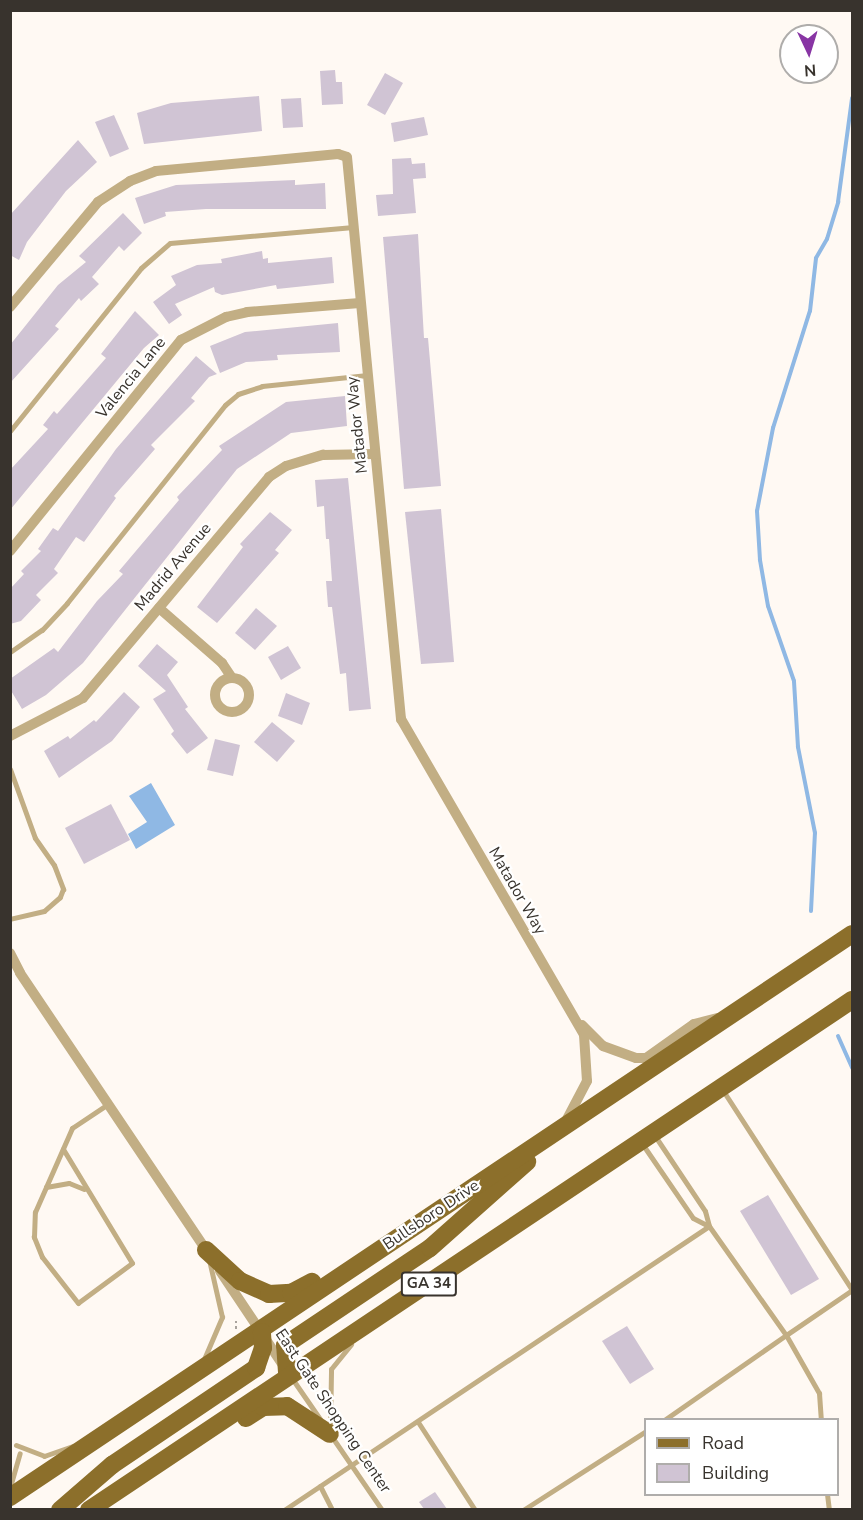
<!DOCTYPE html>
<style>
body{margin:0}
#map{position:relative;width:863px;height:1520px;overflow:hidden;background:#fff9f3;font-family:"Nunito Sans",sans-serif}
div>[style]{position:absolute}
[style*='--x']{left:calc(var(--x)*1px);top:calc(var(--y)*1px);width:calc(var(--w)*1px);rotate:calc(var(--a)*1deg)}
.water>*{inset:0;background:#8fb8e4}
.stream>*{height:4px;margin:-2px;padding:0 2px;transform-origin:2px;border-radius:2px;background:#8fb8e4}
.building>*{inset:0;background:#d0c4d4}
.path>*{height:2px;margin-top:-1px;transform-origin:0;background:repeating-linear-gradient(90deg,#a9a39d 0 3px,transparent 0 6px)}
.lane>*{height:5px;margin:-2.5px;padding:0 2.5px;transform-origin:2.5px;border-radius:2.5px;background:#c2ae84}
.street>*{height:10px;margin:-5px;padding:0 5px;transform-origin:5px;border-radius:5px;background:#c2ae84}
.street>.ring{margin:-5px;padding:0;box-sizing:content-box;background:none;border:10px solid #c2ae84;border-radius:50%}
.primary>*{height:18px;margin:-9px;padding:0 9px;transform-origin:9px;border-radius:9px;background:#8c6f2b}
span{translate:-50% -50%;white-space:nowrap;text-align:center;line-height:1.15;-webkit-text-stroke:4.5px #fff;paint-order:stroke}
.shield-label span{padding:2px 4px;background:#fff;border:2px solid;border-radius:4px;-webkit-text-stroke-width:0}
.shield-label{font-size:15px;color:#38332d;font-weight:700}
.street-label{font-size:16px;color:#38332d}
.frame{position:absolute;inset:0;border:12px solid #38332d;pointer-events:none}
.legend{position:absolute;left:644px;top:1418px;width:195px;height:78px;box-sizing:border-box;background:#fff;border:2px solid #afadab;margin:0;padding:8px 10px;list-style:none;font-size:18px;color:#38332d}
.legend li{display:flex;align-items:center;gap:12px;height:30px}
.legend b{width:30px;border:2px solid #afadab}
.north{position:absolute;left:779px;top:24px;width:60px;height:60px;box-sizing:border-box;background:#fff;border:2px solid #afadab;border-radius:50%;rotate:176deg;font-size:16px;font-weight:700;line-height:24px;text-align:center;color:#38332d}
.north::after{content:'';display:block;margin:auto;width:21px;height:27px;background:#8835a4;clip-path:polygon(50% 0,100% 100%,50% 72%,0 100%)}
</style>
<div id="map">
<div class="water">
<div style="clip-path:polygon(151px 783px,175px 825px,136px 849px,128px 834px,147px 822px,129px 796px)"></div>
</div>
<div class="stream">
<div style="--x:811;--y:911;--w:78;--a:-87.1"></div>
<div style="--x:815;--y:833;--w:88;--a:-101.2"></div>
<div style="--x:798;--y:747;--w:66;--a:-93.5"></div>
<div style="--x:794;--y:681;--w:79;--a:-109.1"></div>
<div style="--x:768;--y:606;--w:47;--a:-99.9"></div>
<div style="--x:760;--y:560;--w:49;--a:-93.5"></div>
<div style="--x:757;--y:511;--w:85;--a:-79.1"></div>
<div style="--x:773;--y:428;--w:123;--a:-72.5"></div>
<div style="--x:810;--y:311;--w:53;--a:-83.5"></div>
<div style="--x:816;--y:258;--w:22;--a:-60"></div>
<div style="--x:827;--y:239;--w:39;--a:-73"></div>
<div style="--x:838;--y:202;--w:105;--a:-82.3"></div>
<div style="--x:838;--y:1036;--w:35;--a:66"></div>
</div>
<div class="building">
<div style="clip-path:polygon(335px 70px,336px 82px,342px 82px,343px 104px,322px 105px,320px 71px)"></div>
<div style="clip-path:polygon(385px 73px,403px 83px,385px 115px,367px 105px)"></div>
<div style="clip-path:polygon(259px 96px,262px 131px,144px 144px,137px 113px,171px 103px)"></div>
<div style="clip-path:polygon(301px 98px,303px 127px,283px 128px,281px 99px)"></div>
<div style="clip-path:polygon(114px 115px,129px 149px,110px 157px,95px 122px)"></div>
<div style="clip-path:polygon(424px 117px,428px 135px,394px 142px,391px 123px)"></div>
<div style="clip-path:polygon(78px 140px,97px 162px,66px 191px,27px 242px,19px 260px,10px 255px,10px 215px)"></div>
<div style="clip-path:polygon(411px 158px,412px 164px,425px 163px,426px 178px,413px 179px,416px 213px,378px 216px,376px 195px,393px 194px,392px 159px)"></div>
<div style="clip-path:polygon(295px 180px,295px 185px,325px 183px,326px 209px,206px 209px,165px 212px,166px 216px,144px 224px,135px 198px,176px 185px)"></div>
<div style="clip-path:polygon(123px 213px,142px 233px,124px 251px,119px 246px,92px 277px,99px 284px,81px 301px,79px 298px,55px 326px,59px 329px,10px 383px,10px 345px,58px 285px,86px 262px,79px 256px)"></div>
<div style="clip-path:polygon(418px 234px,424px 338px,428px 338px,441px 486px,404px 489px,383px 237px)"></div>
<div style="clip-path:polygon(262px 251px,263px 259px,268px 258px,268px 263px,332px 257px,334px 283px,277px 289px,276px 285px,222px 295px,215px 292px,214px 287px,175px 304px,182px 315px,169px 324px,153px 302px,176px 285px,171px 276px,197px 265px,222px 263px,221px 259px)"></div>
<div style="clip-path:polygon(135px 311px,159px 335px,144px 348px,10px 510px,10px 470px,48px 429px,43px 425px,54px 411px,57px 414px,106px 358px,101px 354px)"></div>
<div style="clip-path:polygon(338px 323px,340px 352px,277px 355px,278px 360px,246px 362px,220px 373px,210px 346px,245px 332px)"></div>
<div style="clip-path:polygon(196px 356px,217px 374px,209px 377px,191px 398px,195px 401px,151px 445px,155px 449px,114px 496px,116px 498px,84px 542px,76px 537px,54px 569px,58px 573px,36px 595px,41px 600px,21px 621px,10px 624px,10px 589px,24px 574px,21px 571px,41px 551px,38px 549px,53px 528px,58px 531px,116px 449px)"></div>
<div style="clip-path:polygon(345px 396px,347px 426px,291px 433px,237px 469px,83px 663px,46px 695px,22px 709px,10px 689px,10px 679px,54px 648px,58px 652px,97px 601px,123px 574px,119px 571px,179px 500px,177px 497px,222px 450px,219px 446px,286px 402px)"></div>
<div style="clip-path:polygon(348px 478px,371px 709px,349px 711px,346px 673px,340px 674px,332px 607px,328px 607px,326px 581px,332px 581px,329px 539px,326px 539px,324px 506px,317px 507px,315px 480px)"></div>
<div style="clip-path:polygon(441px 509px,454px 662px,421px 664px,405px 512px)"></div>
<div style="clip-path:polygon(270px 512px,292px 530px,275px 550px,279px 553px,217px 623px,197px 607px,243px 547px,240px 544px)"></div>
<div style="clip-path:polygon(256px 608px,277px 626px,255px 650px,235px 633px)"></div>
<div style="clip-path:polygon(157px 644px,178px 662px,167px 675px,188px 707px,185px 709px,208px 738px,187px 754px,171px 734px,174px 731px,153px 699px,166px 691px,138px 666px)"></div>
<div style="clip-path:polygon(288px 646px,301px 668px,281px 680px,268px 657px)"></div>
<div style="clip-path:polygon(124px 692px,140px 707px,112px 741px,59px 778px,44px 751px,68px 736px,70px 739px,94px 720px,96px 722px)"></div>
<div style="clip-path:polygon(286px 693px,310px 703px,302px 725px,278px 716px)"></div>
<div style="clip-path:polygon(272px 722px,295px 741px,277px 762px,254px 742px)"></div>
<div style="clip-path:polygon(215px 739px,240px 745px,233px 776px,207px 770px)"></div>
<div style="clip-path:polygon(111px 804px,130px 840px,84px 864px,65px 828px)"></div>
<div style="clip-path:polygon(768px 1195px,819px 1279px,791px 1295px,740px 1211px)"></div>
<div style="clip-path:polygon(627px 1326px,654px 1369px,630px 1384px,602px 1341px)"></div>
<div style="clip-path:polygon(435px 1492px,447px 1509px,424px 1509px,419px 1502px)"></div>
</div>
<div class="path">
<div style="--x:236;--y:1329;--w:8;--a:-90"></div>
<div style="--x:314;--y:1377;--w:11;--a:52"></div>
</div>
<div class="lane">
<div style="--x:10;--y:431;--w:209;--a:-51.2"></div>
<div style="--x:141;--y:268;--w:38;--a:-41"></div>
<div style="--x:170;--y:243;--w:184;--a:-5"></div>
<div style="--x:10;--y:652;--w:39;--a:-35"></div>
<div style="--x:42;--y:630;--w:37;--a:-47"></div>
<div style="--x:67;--y:603;--w:253;--a:-51.4"></div>
<div style="--x:225;--y:405;--w:17;--a:-40"></div>
<div style="--x:238;--y:394;--w:25;--a:-18"></div>
<div style="--x:262;--y:386;--w:106;--a:-6"></div>
<div style="--x:10;--y:769;--w:73;--a:70.1"></div>
<div style="--x:35;--y:838;--w:33;--a:55"></div>
<div style="--x:54;--y:865;--w:26;--a:69"></div>
<div style="--x:63;--y:889;--w:9;--a:111"></div>
<div style="--x:60;--y:897;--w:21;--a:139"></div>
<div style="--x:44;--y:911;--w:35;--a:167"></div>
<div style="--x:722;--y:1089;--w:239;--a:57.1"></div>
<div style="--x:852;--y:1290;--w:80;--a:145.7"></div>
<div style="--x:786;--y:1335;--w:67;--a:60.4"></div>
<div style="--x:819;--y:1393;--w:27;--a:86"></div>
<div style="--x:655;--y:1136;--w:90;--a:56.3"></div>
<div style="--x:705;--y:1211;--w:16;--a:75"></div>
<div style="--x:709;--y:1226;--w:133;--a:54.8"></div>
<div style="--x:786;--y:1335;--w:149;--a:145.1"></div>
<div style="--x:643;--y:1145;--w:88;--a:55.6"></div>
<div style="--x:693;--y:1218;--w:18;--a:27"></div>
<div style="--x:63;--y:1149;--w:133;--a:58.8"></div>
<div style="--x:132;--y:1263;--w:67;--a:143.5"></div>
<div style="--x:78;--y:1303;--w:58;--a:-128"></div>
<div style="--x:42;--y:1257;--w:22;--a:-112"></div>
<div style="--x:34;--y:1237;--w:25;--a:-88"></div>
<div style="--x:35;--y:1212;--w:92;--a:-66.2"></div>
<div style="--x:72;--y:1128;--w:43;--a:-33.7"></div>
<div style="--x:46;--y:1187;--w:23;--a:-10"></div>
<div style="--x:69;--y:1183;--w:16;--a:22"></div>
<div style="--x:204;--y:1359;--w:46;--a:-66.8"></div>
<div style="--x:222;--y:1317;--w:58;--a:-102.8"></div>
<div style="--x:291;--y:1377;--w:51;--a:55.4"></div>
<div style="--x:418;--y:1422;--w:105;--a:57.1"></div>
<div style="--x:330;--y:1429;--w:60;--a:-89"></div>
<div style="--x:331;--y:1369;--w:32;--a:-51"></div>
<div style="--x:332;--y:1437;--w:88;--a:55.6"></div>
<div style="--x:16;--y:1445;--w:30;--a:21"></div>
<div style="--x:44;--y:1456;--w:31;--a:-19"></div>
<div style="--x:320;--y:1486;--w:27;--a:63"></div>
<div style="--x:10;--y:1487;--w:35;--a:-74"></div>
<div style="--x:827;--y:1494;--w:16;--a:83"></div>
<div style="--x:284;--y:1510;--w:511;--a:-33.75"></div>
<div style="--x:523;--y:1510;--w:146;--a:-32.7"></div>
</div>
<div class="street">
<div style="--x:10;--y:307;--w:137;--a:-50"></div>
<div style="--x:98;--y:202;--w:38;--a:-33"></div>
<div style="--x:130;--y:181;--w:28;--a:-21"></div>
<div style="--x:156;--y:171;--w:183;--a:-5.3"></div>
<div style="--x:338;--y:154;--w:9;--a:18"></div>
<div style="--x:347;--y:157;--w:565;--a:84.51"></div>
<div style="--x:401;--y:719;--w:365;--a:59.9"></div>
<div style="--x:584;--y:1035;--w:46;--a:86.3"></div>
<div style="--x:587;--y:1081;--w:45;--a:117.7"></div>
<div style="--x:10;--y:551;--w:272;--a:-51"></div>
<div style="--x:181;--y:340;--w:51;--a:-27.1"></div>
<div style="--x:226;--y:317;--w:22;--a:-13"></div>
<div style="--x:247;--y:312;--w:113;--a:-4.6"></div>
<div style="--x:159;--y:608;--w:84;--a:41.1"></div>
<div style="--x:222;--y:663;--w:18;--a:56"></div>
<div class="ring" style="left:215px;top:678px;width:24px;height:24px"></div>
<div style="--x:10;--y:736;--w:82;--a:-27.5"></div>
<div style="--x:83;--y:698;--w:289;--a:-49.9"></div>
<div style="--x:269;--y:477;--w:20;--a:-33"></div>
<div style="--x:286;--y:466;--w:39;--a:-17"></div>
<div style="--x:323;--y:455;--w:52;--a:-1.1"></div>
<div style="--x:10;--y:953;--w:22;--a:63"></div>
<div style="--x:20;--y:973;--w:337;--a:56.1"></div>
<div style="--x:582;--y:1025;--w:30;--a:45"></div>
<div style="--x:603;--y:1046;--w:35;--a:20"></div>
<div style="--x:636;--y:1058;--w:10;--a:0"></div>
<div style="--x:646;--y:1058;--w:59;--a:-35.3"></div>
<div style="--x:694;--y:1024;--w:25;--a:-14"></div>
<div style="--x:220;--y:1271;--w:117;--a:56.2"></div>
</div>
<div class="primary">
<div style="--x:206;--y:1250;--w:46;--a:42.4"></div>
<div style="--x:240;--y:1281;--w:32;--a:24"></div>
<div style="--x:269;--y:1294;--w:22;--a:-3"></div>
<div style="--x:291;--y:1293;--w:24;--a:-28"></div>
<div style="--x:287;--y:1372;--w:27;--a:-94"></div>
<div style="--x:285;--y:1345;--w:174;--a:-33.8"></div>
<div style="--x:430;--y:1248;--w:130;--a:-41.6"></div>
<div style="--x:246;--y:1418;--w:20;--a:-33"></div>
<div style="--x:263;--y:1407;--w:24;--a:-2"></div>
<div style="--x:287;--y:1406;--w:51;--a:33.1"></div>
<div style="--x:10;--y:1497;--w:1013;--a:-33.77"></div>
<div style="--x:60;--y:1510;--w:69;--a:-40.9"></div>
<div style="--x:112;--y:1465;--w:174;--a:-34"></div>
<div style="--x:256;--y:1368;--w:21;--a:-71"></div>
<div style="--x:263;--y:1348;--w:16;--a:-94"></div>
<div style="--x:89;--y:1510;--w:918;--a:-33.76"></div>
</div>
<div class="shield-label">
<span style="left:429px;top:1284px">GA 34</span>
</div>
<div class="street-label">
<span style="left:131px;top:378px;rotate:-51deg">Valencia Lane</span>
<span style="left:357px;top:425px;rotate:-96deg">Matador Way</span>
<span style="left:173px;top:567px;rotate:-50deg">Madrid Avenue</span>
<span style="left:517px;top:891px;rotate:60deg">Matador Way</span>
<span style="left:431px;top:1215px;rotate:-34deg">Bullsboro Drive</span>
<span style="left:333px;top:1411px;rotate:56deg">East Gate Shopping Center</span>
</div>
<div class="frame"></div>
<ul class="legend">
<li><b style="height:8px;background:#8c6f2b"></b>Road</li>
<li><b style="height:16px;background:#d0c4d4"></b>Building</li>
</ul>
<div class="north">N</div>
</div>
